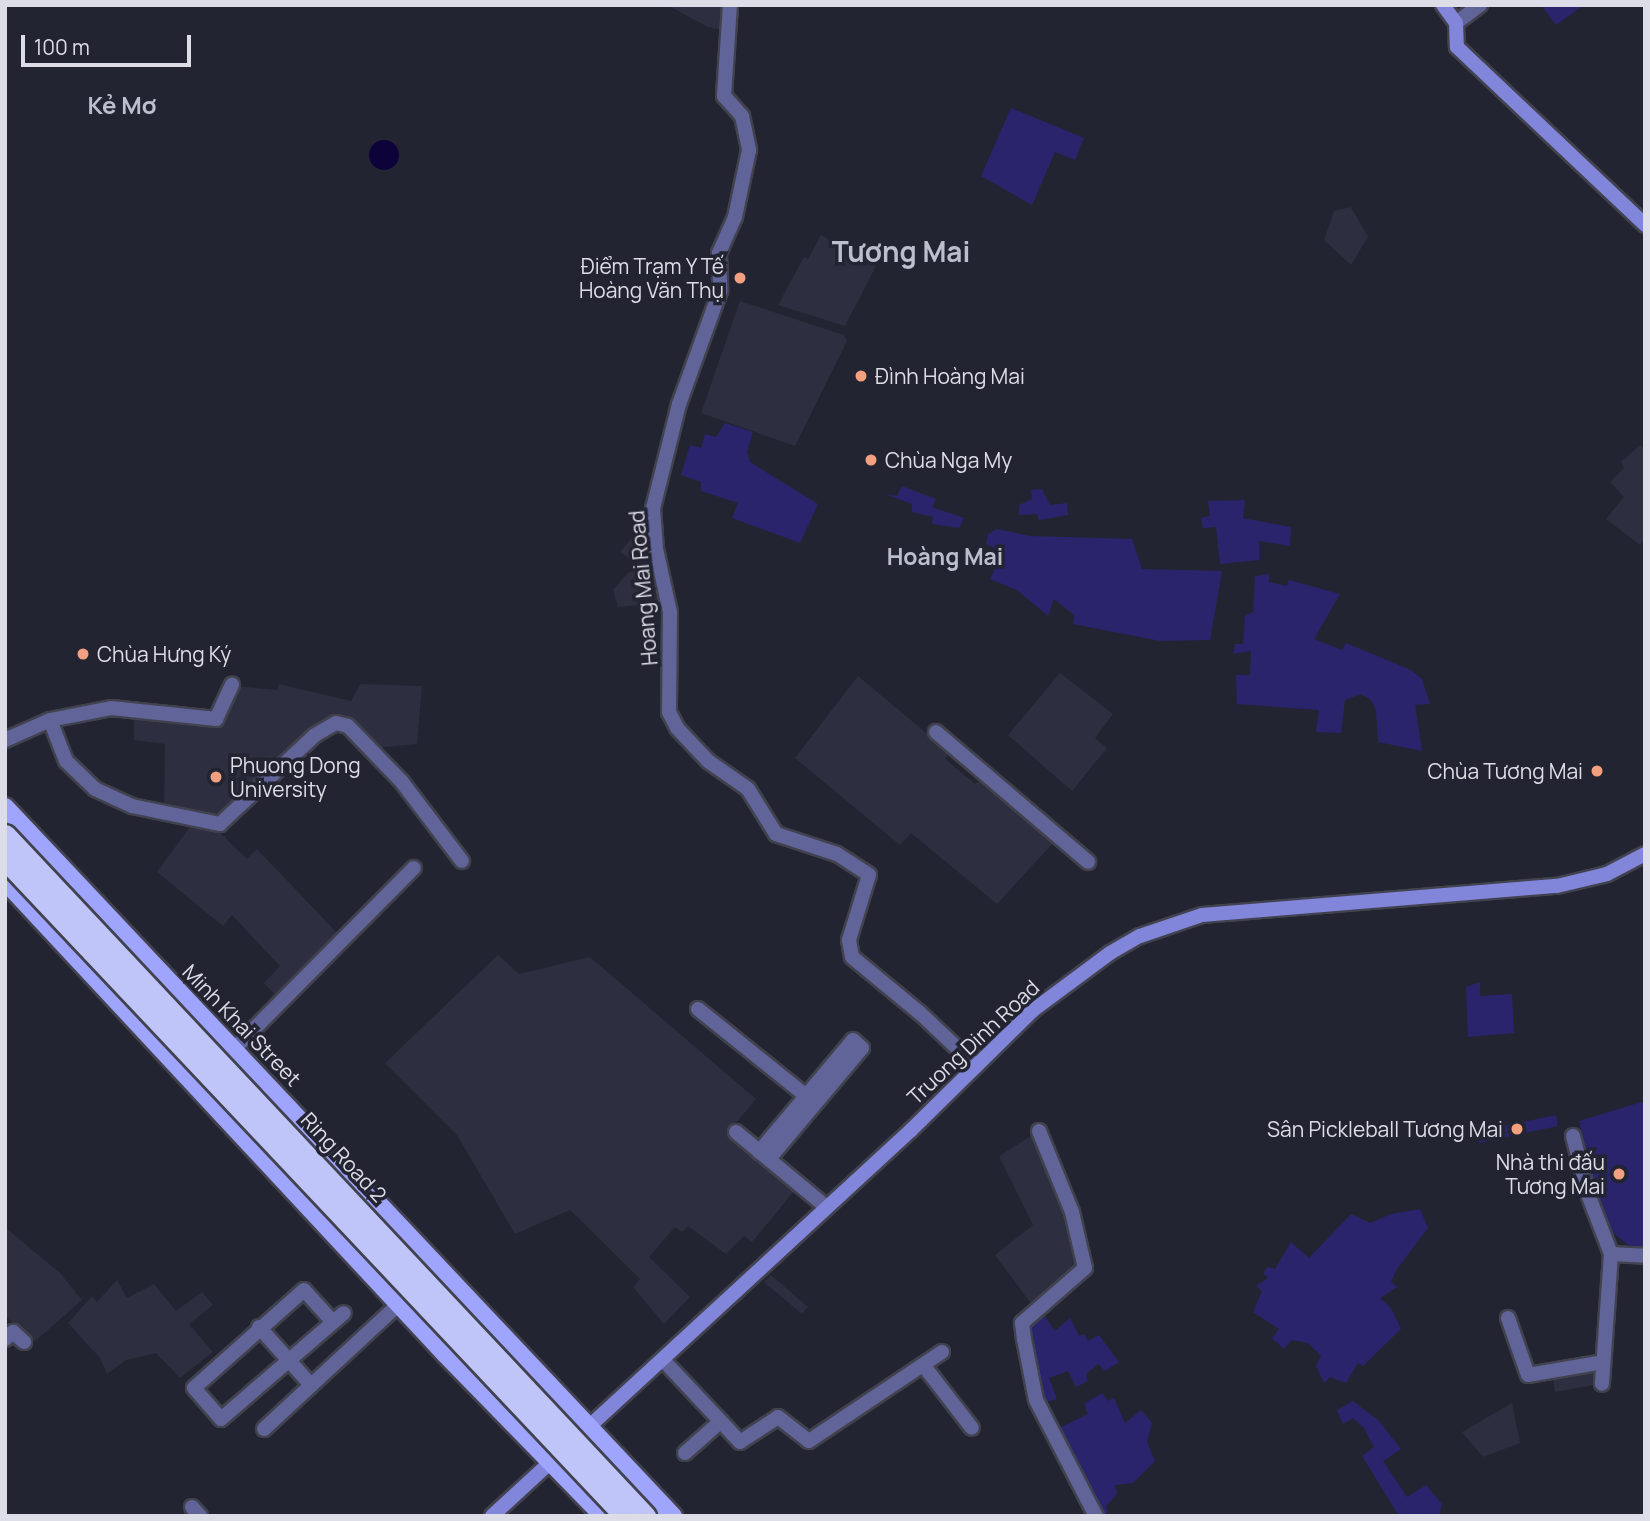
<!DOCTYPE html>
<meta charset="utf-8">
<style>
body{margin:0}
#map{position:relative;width:1650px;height:1521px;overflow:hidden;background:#232431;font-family:Manrope,sans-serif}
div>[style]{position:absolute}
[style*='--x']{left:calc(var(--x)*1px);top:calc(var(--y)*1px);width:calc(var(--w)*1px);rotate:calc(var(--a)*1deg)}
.built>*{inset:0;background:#2d2e3f}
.green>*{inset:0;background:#2a246d}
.water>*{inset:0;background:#0e023b}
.round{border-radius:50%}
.roads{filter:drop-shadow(2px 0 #41424e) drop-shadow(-2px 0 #41424e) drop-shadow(0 2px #41424e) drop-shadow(0 -2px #41424e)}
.street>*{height:14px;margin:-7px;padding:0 7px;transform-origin:7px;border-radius:7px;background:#616499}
.secondary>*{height:14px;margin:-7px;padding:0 7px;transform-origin:7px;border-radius:7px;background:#8286db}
.primary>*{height:18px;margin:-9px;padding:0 9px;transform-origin:9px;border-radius:9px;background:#9fa4fc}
.bridges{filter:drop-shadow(2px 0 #41424e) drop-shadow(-2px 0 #41424e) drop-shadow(0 2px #41424e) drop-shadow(0 -2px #41424e)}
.highway-bridge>*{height:21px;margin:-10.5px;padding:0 10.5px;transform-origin:10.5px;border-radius:10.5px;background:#bfc4f9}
.dots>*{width:19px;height:19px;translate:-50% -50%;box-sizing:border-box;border:4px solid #232431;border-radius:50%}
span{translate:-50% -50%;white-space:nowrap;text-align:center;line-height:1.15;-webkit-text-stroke:7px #232431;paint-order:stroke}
.poi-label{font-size:21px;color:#dcdde6}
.right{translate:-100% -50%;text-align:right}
.left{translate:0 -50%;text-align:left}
.street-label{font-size:21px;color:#dcdde6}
.neighbourhood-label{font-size:23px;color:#bcbece;font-weight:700}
.quarter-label{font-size:24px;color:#bcbece;font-weight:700}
.district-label{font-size:28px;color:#bcbece;font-weight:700}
.frame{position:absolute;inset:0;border:7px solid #dcdde6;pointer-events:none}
.scale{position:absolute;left:21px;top:35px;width:170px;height:32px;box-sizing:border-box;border:4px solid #dcdde6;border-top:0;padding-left:9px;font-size:21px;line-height:24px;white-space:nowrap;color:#dcdde6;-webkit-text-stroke:5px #232431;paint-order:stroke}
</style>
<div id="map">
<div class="built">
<div style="clip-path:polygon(667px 5px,727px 5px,724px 30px,708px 27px)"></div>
<div style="clip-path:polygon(1351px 207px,1368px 237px,1351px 265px,1324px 240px,1334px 211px)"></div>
<div style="clip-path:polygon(821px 235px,876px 266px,845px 326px,778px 305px,804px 257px,808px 259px)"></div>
<div style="clip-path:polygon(740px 301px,844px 335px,847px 341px,795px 446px,701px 413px)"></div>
<div style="clip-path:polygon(1640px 445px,1645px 449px,1645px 539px,1640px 545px,1606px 519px,1624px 497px,1610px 482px,1624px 468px,1621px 462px)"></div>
<div style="clip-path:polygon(642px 516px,652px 516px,663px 603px,618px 607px,613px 590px,636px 564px,620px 552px,639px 530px)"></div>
<div style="clip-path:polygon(1060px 673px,1113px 714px,1095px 738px,1107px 748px,1072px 791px,1008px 735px)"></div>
<div style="clip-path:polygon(858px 676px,950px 753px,945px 758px,950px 763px,975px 784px,981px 780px,1054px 842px,997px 904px,911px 833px,900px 845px,795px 758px)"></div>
<div style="clip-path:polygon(279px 684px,351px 701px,360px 684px,422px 686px,417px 744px,374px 748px,337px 721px,223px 819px,164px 806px,165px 744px,134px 740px,134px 714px,213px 722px,233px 686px,277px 690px)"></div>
<div style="clip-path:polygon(195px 820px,213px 826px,247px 859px,257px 849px,339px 935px,277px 997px,264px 983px,280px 966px,232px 915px,223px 926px,157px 872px)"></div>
<div style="clip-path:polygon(498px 955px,519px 974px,590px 957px,756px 1099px,727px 1134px,795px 1190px,752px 1242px,744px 1236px,726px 1254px,688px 1226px,682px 1232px,675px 1227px,649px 1257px,690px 1297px,664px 1324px,633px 1287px,640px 1279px,570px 1210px,515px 1234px,457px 1135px,385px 1063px)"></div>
<div style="clip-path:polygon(1036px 1133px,1071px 1214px,1083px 1266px,1035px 1309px,995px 1255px,1033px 1225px,999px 1156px)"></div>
<div style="clip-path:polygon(5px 1227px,60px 1273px,82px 1300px,34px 1342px,5px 1316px)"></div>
<div style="clip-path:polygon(771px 1275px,808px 1307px,802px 1314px,764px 1282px)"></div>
<div style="clip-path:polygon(117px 1280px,127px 1298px,154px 1284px,176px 1311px,202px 1292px,213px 1305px,189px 1324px,213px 1352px,180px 1378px,156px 1353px,126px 1360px,107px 1374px,100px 1358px,68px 1323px,92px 1296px,97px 1302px)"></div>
<div style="clip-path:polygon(1601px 1364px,1600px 1384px,1555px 1392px,1552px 1373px)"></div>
<div style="clip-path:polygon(1512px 1403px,1520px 1443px,1483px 1457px,1462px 1432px)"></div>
</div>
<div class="green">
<div style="clip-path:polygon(1541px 5px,1584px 5px,1556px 25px)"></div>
<div style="clip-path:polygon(1011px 108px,1084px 138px,1075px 160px,1055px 152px,1032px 205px,981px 176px)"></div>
<div style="clip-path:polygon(725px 423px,753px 432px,747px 451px,750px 462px,818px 504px,800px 543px,732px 518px,738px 503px,701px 491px,701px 482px,681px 475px,690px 445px,701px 448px,705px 434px,716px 437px)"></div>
<div style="clip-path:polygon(902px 486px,936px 499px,932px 507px,964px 518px,959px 528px,932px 524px,933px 517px,912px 512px,912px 504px,885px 494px,897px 496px)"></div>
<div style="clip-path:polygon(1042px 489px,1050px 505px,1067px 503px,1068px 515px,1039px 520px,1037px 514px,1019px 515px,1019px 505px,1032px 499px,1031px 490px)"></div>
<div style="clip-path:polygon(1245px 500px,1243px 518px,1291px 527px,1290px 546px,1259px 541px,1259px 560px,1220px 564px,1216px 527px,1203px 528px,1201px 518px,1210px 516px,1208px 501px)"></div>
<div style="clip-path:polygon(997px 529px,1031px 536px,1132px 539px,1142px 569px,1222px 571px,1210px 640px,1160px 641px,1073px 624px,1074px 615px,1054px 599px,1048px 616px,1017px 590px,990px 579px,1003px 552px,986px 544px,988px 534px)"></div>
<div style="clip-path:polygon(1269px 574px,1269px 582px,1287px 586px,1289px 580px,1340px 594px,1314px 639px,1342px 650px,1346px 643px,1411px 670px,1422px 679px,1430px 704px,1415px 705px,1422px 751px,1378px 742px,1376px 710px,1371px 700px,1361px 694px,1345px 700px,1341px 733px,1316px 732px,1319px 710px,1237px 704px,1236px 675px,1250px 675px,1251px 651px,1233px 654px,1235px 644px,1243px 644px,1245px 616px,1253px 612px,1255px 576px)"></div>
<div style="clip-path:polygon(1480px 982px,1480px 996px,1512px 994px,1514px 1033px,1468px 1037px,1466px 987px)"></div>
<div style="clip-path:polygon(1645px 1101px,1645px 1248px,1631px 1247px,1606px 1227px,1579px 1121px)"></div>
<div style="clip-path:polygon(1556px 1115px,1558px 1126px,1479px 1143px,1476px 1132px)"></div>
<div style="clip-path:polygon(1420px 1209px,1428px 1228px,1397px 1269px,1391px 1282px,1397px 1287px,1380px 1298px,1391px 1308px,1401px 1329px,1363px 1366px,1358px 1363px,1346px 1383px,1330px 1377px,1324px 1383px,1316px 1366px,1321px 1356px,1308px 1343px,1292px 1340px,1284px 1349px,1272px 1338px,1279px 1329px,1253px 1312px,1262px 1291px,1256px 1286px,1268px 1278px,1263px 1273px,1268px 1267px,1275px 1269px,1291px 1242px,1309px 1258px,1351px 1214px,1370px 1223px,1391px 1214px)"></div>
<div style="clip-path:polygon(1043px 1314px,1055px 1331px,1070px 1318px,1079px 1336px,1084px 1334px,1088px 1341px,1099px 1335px,1119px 1362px,1105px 1371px,1098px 1364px,1086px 1374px,1088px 1381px,1076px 1387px,1068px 1371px,1049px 1378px,1057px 1399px,1041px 1403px,1025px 1332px)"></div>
<div style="clip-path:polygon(1102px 1393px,1108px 1401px,1114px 1398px,1125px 1423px,1141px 1410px,1152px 1423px,1147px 1442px,1155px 1461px,1133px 1483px,1115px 1485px,1117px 1494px,1106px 1506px,1108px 1516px,1098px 1516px,1055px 1430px,1088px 1414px,1084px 1404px)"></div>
<div style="clip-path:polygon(1353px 1401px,1378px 1420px,1401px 1449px,1383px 1461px,1407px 1497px,1426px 1485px,1442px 1504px,1439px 1516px,1399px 1516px,1362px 1456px,1374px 1447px,1364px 1428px,1353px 1418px,1343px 1424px,1337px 1410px)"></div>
</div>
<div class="water">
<div class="round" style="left:369px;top:140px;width:30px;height:30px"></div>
</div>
<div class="roads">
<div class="street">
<div style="--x:730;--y:5;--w:91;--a:93.8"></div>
<div style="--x:724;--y:96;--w:27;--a:48"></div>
<div style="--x:742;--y:116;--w:35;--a:78"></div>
<div style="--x:749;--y:150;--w:68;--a:101.8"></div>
<div style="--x:735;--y:217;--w:39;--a:114"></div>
<div style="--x:719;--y:253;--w:38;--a:88"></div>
<div style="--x:720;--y:291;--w:120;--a:109.9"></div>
<div style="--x:679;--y:404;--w:107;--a:104"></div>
<div style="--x:653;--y:508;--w:41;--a:85.8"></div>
<div style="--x:656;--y:549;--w:65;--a:77.5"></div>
<div style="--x:670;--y:612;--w:100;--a:90.6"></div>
<div style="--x:669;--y:712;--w:18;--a:63"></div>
<div style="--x:677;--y:728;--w:45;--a:46.8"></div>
<div style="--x:708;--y:761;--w:49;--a:35"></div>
<div style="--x:748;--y:789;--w:53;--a:58.1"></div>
<div style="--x:776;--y:834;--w:64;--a:18.2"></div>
<div style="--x:837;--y:854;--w:38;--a:33"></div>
<div style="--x:869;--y:875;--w:68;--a:107.1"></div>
<div style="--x:849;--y:940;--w:17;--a:80"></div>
<div style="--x:852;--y:957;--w:88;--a:39.5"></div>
<div style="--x:920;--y:1013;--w:77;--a:43.4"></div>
<div style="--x:1456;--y:23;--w:30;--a:-37"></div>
<div style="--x:50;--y:720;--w:44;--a:68.7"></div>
<div style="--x:66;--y:761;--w:40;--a:44"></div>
<div style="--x:95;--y:789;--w:41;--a:24.7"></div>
<div style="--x:132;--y:806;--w:90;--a:11.6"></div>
<div style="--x:220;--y:824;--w:130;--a:-43.1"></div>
<div style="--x:315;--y:735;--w:24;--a:-30"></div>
<div style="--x:336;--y:723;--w:12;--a:14"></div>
<div style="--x:348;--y:726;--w:78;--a:46"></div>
<div style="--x:402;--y:782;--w:99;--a:52.8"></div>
<div style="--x:936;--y:732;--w:200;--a:40.5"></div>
<div style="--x:5;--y:740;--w:49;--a:-24"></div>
<div style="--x:50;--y:720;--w:62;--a:-11.1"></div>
<div style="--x:111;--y:708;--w:106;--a:6"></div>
<div style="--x:216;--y:719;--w:38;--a:-65"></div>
<div style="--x:698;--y:1009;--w:145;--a:38.8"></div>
<div style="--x:234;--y:1049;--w:255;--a:-45.2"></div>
<div style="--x:1039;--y:1131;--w:87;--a:67.8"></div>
<div style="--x:1072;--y:1212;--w:57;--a:76.9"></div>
<div style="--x:1085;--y:1268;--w:84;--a:138.9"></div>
<div style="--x:1022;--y:1323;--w:16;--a:83"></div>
<div style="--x:1024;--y:1339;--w:62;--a:78.9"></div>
<div style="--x:1036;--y:1400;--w:131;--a:62.7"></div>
<div style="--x:736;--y:1132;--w:116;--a:39.7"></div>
<div style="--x:1573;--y:1136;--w:60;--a:75.5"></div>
<div style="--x:1588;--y:1194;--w:64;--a:69"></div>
<div style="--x:1611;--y:1254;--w:130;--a:94"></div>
<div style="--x:759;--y:1152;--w:146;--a:-50"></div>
<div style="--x:853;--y:1040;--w:12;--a:42"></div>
<div style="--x:862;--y:1048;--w:145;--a:130"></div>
<div style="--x:1611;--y:1254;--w:34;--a:3"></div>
<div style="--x:1508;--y:1318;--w:60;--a:70.7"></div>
<div style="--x:1528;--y:1375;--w:76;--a:-9.8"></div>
<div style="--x:333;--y:1322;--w:43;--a:-132.2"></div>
<div style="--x:304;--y:1290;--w:147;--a:138.3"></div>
<div style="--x:194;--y:1388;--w:41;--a:48.9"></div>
<div style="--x:221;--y:1419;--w:162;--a:-40.8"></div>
<div style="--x:259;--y:1327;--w:78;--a:48.1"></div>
<div style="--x:5;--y:1339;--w:11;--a:-41"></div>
<div style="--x:13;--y:1332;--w:15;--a:42"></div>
<div style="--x:664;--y:1361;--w:111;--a:46.8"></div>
<div style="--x:740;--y:1442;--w:45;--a:-33.3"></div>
<div style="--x:778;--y:1417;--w:39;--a:38"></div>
<div style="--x:809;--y:1441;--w:160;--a:-33.8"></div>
<div style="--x:924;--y:1366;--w:78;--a:52.3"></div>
<div style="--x:264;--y:1429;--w:187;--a:-42.8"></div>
<div style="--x:685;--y:1453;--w:47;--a:-41.5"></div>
<div style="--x:192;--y:1507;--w:12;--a:48"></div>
</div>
<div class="secondary">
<div style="--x:1443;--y:5;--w:22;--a:54"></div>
<div style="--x:1456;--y:23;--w:24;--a:88"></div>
<div style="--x:1457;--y:47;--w:259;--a:43.4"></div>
<div style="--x:492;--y:1516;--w:570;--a:-42.65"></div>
<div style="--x:911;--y:1130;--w:170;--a:-44.5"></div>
<div style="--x:1032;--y:1011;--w:97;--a:-36.6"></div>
<div style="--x:1110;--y:953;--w:34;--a:-30"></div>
<div style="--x:1140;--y:936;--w:65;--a:-18.7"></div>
<div style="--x:1202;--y:915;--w:356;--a:-4.7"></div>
<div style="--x:1557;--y:886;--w:51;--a:-13.5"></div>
<div style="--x:1607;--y:874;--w:43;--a:-27.8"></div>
</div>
<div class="primary">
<div style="--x:5;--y:807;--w:974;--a:46.71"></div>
<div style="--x:5;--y:881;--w:646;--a:47.07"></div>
<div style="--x:445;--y:1354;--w:226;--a:45.7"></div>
</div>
</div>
<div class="bridges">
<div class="highway-bridge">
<div style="--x:5;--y:835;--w:935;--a:46.78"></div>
<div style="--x:5;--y:859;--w:903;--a:46.66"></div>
</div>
</div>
<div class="dots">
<div style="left:740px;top:278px;background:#f2a07f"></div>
<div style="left:861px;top:376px;background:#f2a07f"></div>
<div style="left:871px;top:460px;background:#f2a07f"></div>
<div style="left:83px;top:654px;background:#f2a07f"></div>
<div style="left:1597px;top:771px;background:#f2a07f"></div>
<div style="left:216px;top:777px;background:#f2a07f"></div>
<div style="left:1517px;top:1129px;background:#f2a07f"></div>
<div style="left:1619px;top:1174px;background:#f2a07f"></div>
</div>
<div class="poi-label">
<span class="right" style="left:724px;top:278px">Điểm Trạm Y Tế<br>Hoàng Văn Thụ</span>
<span class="left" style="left:875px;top:376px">Đình Hoàng Mai</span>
<span class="left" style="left:885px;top:460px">Chùa Nga My</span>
<span class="left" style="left:97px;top:654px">Chùa Hưng Ký</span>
<span class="left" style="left:230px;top:777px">Phuong Dong<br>University</span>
<span class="right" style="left:1583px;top:771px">Chùa Tương Mai</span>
<span class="right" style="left:1503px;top:1129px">Sân Pickleball Tương Mai</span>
<span class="right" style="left:1605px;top:1174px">Nhà thi đấu<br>Tương Mai</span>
</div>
<div class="street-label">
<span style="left:643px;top:588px;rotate:-95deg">Hoang Mai Road</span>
<span style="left:242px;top:1025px;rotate:46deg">Minh Khai Street</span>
<span style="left:973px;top:1042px;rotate:-43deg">Truong Dinh Road</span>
<span style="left:344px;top:1157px;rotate:47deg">Ring Road 2</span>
</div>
<div class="neighbourhood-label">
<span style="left:945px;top:556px">Hoàng Mai</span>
</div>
<div class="quarter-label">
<span style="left:122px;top:105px">Kẻ Mơ</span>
</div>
<div class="district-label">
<span style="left:901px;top:251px">Tương Mai</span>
</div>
<div class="frame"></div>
<div class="scale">100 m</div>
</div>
